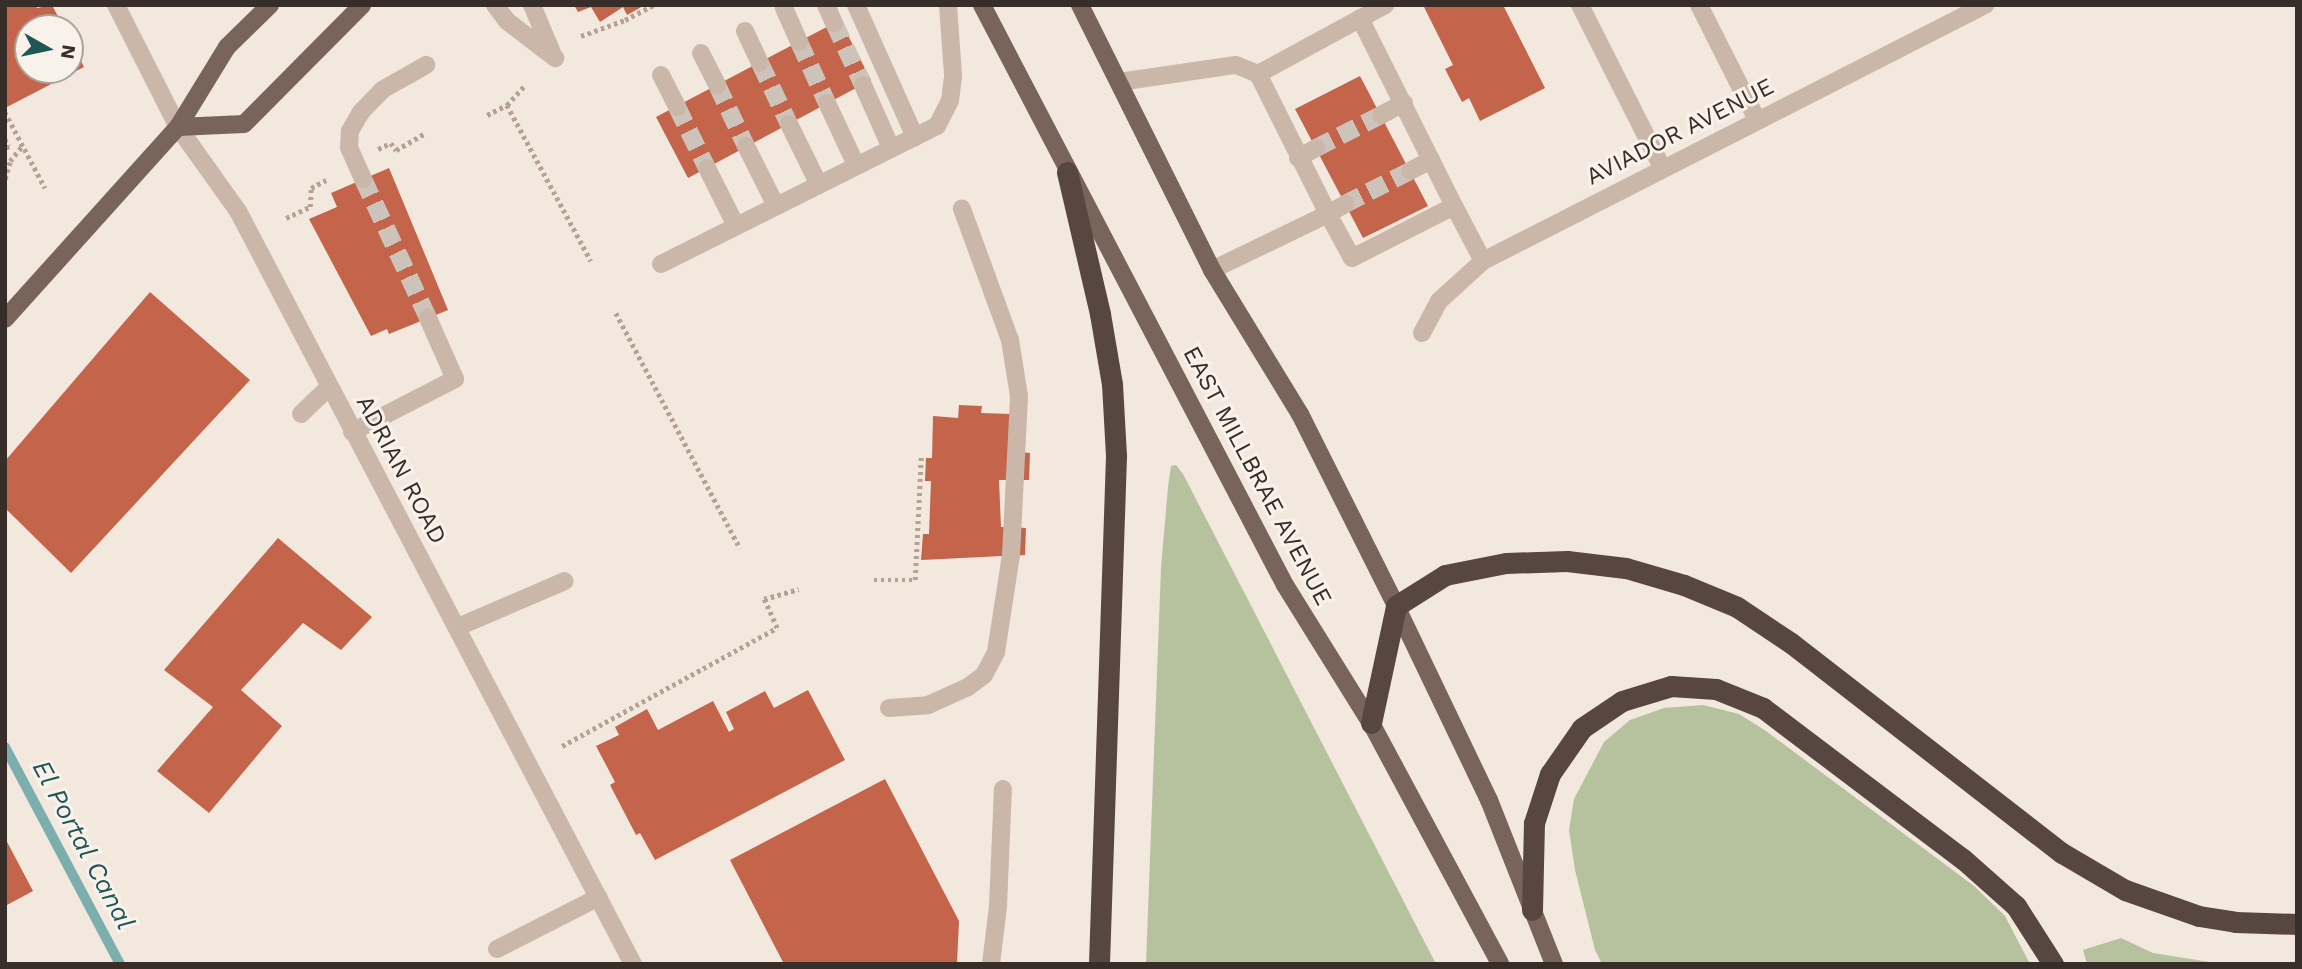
<!DOCTYPE html>
<style>
body{margin:0}
#map{position:relative;width:2302px;height:969px;overflow:hidden;background:#f2e8de;font-family:"Work Sans",sans-serif}
div>[style]{position:absolute}
[style*='--x']{left:calc(var(--x)*1px);top:calc(var(--y)*1px);width:calc(var(--w)*1px);rotate:calc(var(--a)*1deg)}
.green>*{inset:0;background:#b6c19e}
.stream>*{height:10px;margin:-5px;padding:0 5px;transform-origin:5px;border-radius:5px;background:#7daeae}
.building>*{inset:0;background:#c3644b}
.minor-tunnel>*{height:18px;margin-top:-9px;transform-origin:0;background:repeating-linear-gradient(90deg,#cdc3ba 0 18px,transparent 0 27px)}
.path>*{height:4.5px;margin-top:-2.25px;transform-origin:0;background:repeating-linear-gradient(90deg,#b6a194 0 3.5px,transparent 0 7px)}
.minor>*{height:18px;margin:-9px;padding:0 9px;transform-origin:9px;border-radius:9px;background:#cab7aa}
.major>*{height:18px;margin:-9px;padding:0 9px;transform-origin:9px;border-radius:9px;background:#79645b}
.highway>*{height:21px;margin:-10.5px;padding:0 10.5px;transform-origin:10.5px;border-radius:10.5px;background:#584740}
span{translate:-50% -50%;white-space:nowrap;text-align:center;line-height:1.15;-webkit-text-stroke:6px #f9f2ea;paint-order:stroke}
.street-label{font-size:24px;color:#372d29}
.water-label{font-size:26px;color:#1f5658;font-style:italic}
.frame{position:absolute;inset:0;border:7px solid #372d29;pointer-events:none}
.north{position:absolute;left:14px;top:14px;width:70px;height:70px;box-sizing:border-box;background:#f9f2ea;border:2px solid #aba39d;border-radius:50%;rotate:99deg;font-size:19px;font-weight:700;line-height:28px;text-align:center;color:#372d29}
.north::after{content:'';display:block;margin:auto;width:24px;height:32px;background:#1f5658;clip-path:polygon(50% 0,100% 100%,50% 72%,0 100%)}
</style>
<div id="map">
<div class="green">
<div style="clip-path:polygon(1176px 465px,1183px 474px,1436px 964px,1146px 964px,1161px 568px,1168px 487px,1171px 466px)"></div>
<div style="clip-path:polygon(1703px 705px,1739px 714px,1766px 731px,1974px 886px,2005px 916px,2030px 964px,1602px 964px,1595px 950px,1575px 870px,1569px 830px,1574px 799px,1604px 742px,1630px 720px,1664px 708px)"></div>
<div style="clip-path:polygon(2121px 938px,2153px 953px,2222px 964px,2087px 964px,2083px 950px)"></div>
</div>
<div class="stream">
<div style="--x:5;--y:747;--w:246;--a:62.1"></div>
</div>
<div class="building">
<div style="clip-path:polygon(5px 5px,36px 5px,37px 8px,52px 5px,64px 28px,28px 28px,28px 70px,70px 70px,70px 39px,84px 67px,5px 108px)"></div>
<div style="clip-path:polygon(574px 5px,645px 5px,627px 15px,623px 7px,600px 22px,591px 7px,578px 12px)"></div>
<div style="clip-path:polygon(1423px 5px,1503px 5px,1545px 88px,1480px 121px,1469px 98px,1462px 102px,1445px 69px,1453px 65px)"></div>
<div style="clip-path:polygon(840px 20px,871px 80px,688px 178px,656px 117px)"></div>
<div style="clip-path:polygon(1360px 76px,1428px 206px,1363px 238px,1295px 109px)"></div>
<div style="clip-path:polygon(389px 168px,448px 310px,389px 334px,387px 329px,371px 336px,309px 219px,337px 207px,331px 193px)"></div>
<div style="clip-path:polygon(150px 292px,250px 380px,71px 573px,5px 508px,5px 461px)"></div>
<div style="clip-path:polygon(959px 405px,982px 406px,981px 413px,1011px 414px,1018px 452px,1030px 453px,1029px 480px,999px 480px,1001px 527px,1026px 528px,1025px 555px,921px 560px,923px 534px,929px 534px,931px 481px,925px 481px,926px 458px,932px 458px,933px 416px,958px 418px)"></div>
<div style="clip-path:polygon(278px 538px,372px 617px,341px 650px,303px 623px,241px 690px,282px 726px,209px 813px,157px 771px,213px 707px,164px 670px)"></div>
<div style="clip-path:polygon(808px 690px,845px 760px,655px 860px,640px 833px,636px 835px,610px 785px,615px 782px,596px 746px,619px 735px,615px 727px,647px 709px,658px 730px,713px 701px,729px 732px,734px 729px,726px 712px,765px 691px,774px 708px)"></div>
<div style="clip-path:polygon(885px 779px,959px 921px,957px 964px,784px 964px,730px 860px)"></div>
<div style="clip-path:polygon(5px 838px,33px 891px,5px 906px)"></div>
</div>
<div class="minor-tunnel">
<div style="--x:834;--y:23;--w:68;--a:64.9"></div>
<div style="--x:799;--y:42;--w:67;--a:65.3"></div>
<div style="--x:760;--y:63;--w:68;--a:64.6"></div>
<div style="--x:717;--y:85;--w:68;--a:64.6"></div>
<div style="--x:677;--y:107;--w:68;--a:63.8"></div>
<div style="--x:1316;--y:148;--w:73;--a:-26.9"></div>
<div style="--x:363;--y:179;--w:153;--a:64.9"></div>
<div style="--x:1345;--y:204;--w:73;--a:-26.9"></div>
</div>
<div class="path">
<div style="--x:581;--y:36;--w:47;--a:-20"></div>
<div style="--x:625;--y:20;--w:32;--a:-28"></div>
<div style="--x:507;--y:105;--w:28;--a:-48"></div>
<div style="--x:5;--y:112;--w:86;--a:62.2"></div>
<div style="--x:487;--y:115;--w:22;--a:-27"></div>
<div style="--x:507;--y:105;--w:177;--a:61.7"></div>
<div style="--x:5;--y:139;--w:8;--a:60"></div>
<div style="--x:9;--y:146;--w:6;--a:135"></div>
<div style="--x:378;--y:149;--w:14;--a:-25"></div>
<div style="--x:391;--y:143;--w:9;--a:54"></div>
<div style="--x:396;--y:150;--w:32;--a:-30"></div>
<div style="--x:5;--y:179;--w:19;--a:-74"></div>
<div style="--x:10;--y:161;--w:21;--a:-51"></div>
<div style="--x:286;--y:218;--w:26;--a:-25"></div>
<div style="--x:310;--y:207;--w:19;--a:-87"></div>
<div style="--x:311;--y:188;--w:17;--a:-28"></div>
<div style="--x:616;--y:313;--w:266;--a:62.2"></div>
<div style="--x:874;--y:580;--w:41;--a:0"></div>
<div style="--x:915;--y:580;--w:123;--a:-87.2"></div>
<div style="--x:562;--y:746;--w:245;--a:-28.8"></div>
<div style="--x:777;--y:628;--w:32;--a:-114"></div>
<div style="--x:764;--y:599;--w:36;--a:-16"></div>
</div>
<div class="minor">
<div style="--x:116;--y:5;--w:137;--a:63.1"></div>
<div style="--x:178;--y:127;--w:103;--a:54.5"></div>
<div style="--x:238;--y:211;--w:850;--a:62.32"></div>
<div style="--x:495;--y:5;--w:20;--a:53"></div>
<div style="--x:507;--y:21;--w:61;--a:37.6"></div>
<div style="--x:532;--y:5;--w:54;--a:67.2"></div>
<div style="--x:826;--y:5;--w:20;--a:66"></div>
<div style="--x:856;--y:5;--w:145;--a:65.9"></div>
<div style="--x:1580;--y:5;--w:182;--a:63.2"></div>
<div style="--x:1699;--y:5;--w:129;--a:63.2"></div>
<div style="--x:784;--y:8;--w:37;--a:66"></div>
<div style="--x:745;--y:31;--w:35;--a:65"></div>
<div style="--x:701;--y:53;--w:36;--a:63"></div>
<div style="--x:1258;--y:74;--w:145;--a:-28.5"></div>
<div style="--x:661;--y:75;--w:36;--a:63"></div>
<div style="--x:1119;--y:82;--w:118;--a:-8.3"></div>
<div style="--x:1236;--y:65;--w:24;--a:22"></div>
<div style="--x:1258;--y:74;--w:157;--a:63.4"></div>
<div style="--x:1328;--y:214;--w:20;--a:-30"></div>
<div style="--x:863;--y:85;--w:69;--a:66"></div>
<div style="--x:827;--y:103;--w:68;--a:64.9"></div>
<div style="--x:1381;--y:115;--w:26;--a:-28"></div>
<div style="--x:789;--y:124;--w:68;--a:63.8"></div>
<div style="--x:746;--y:146;--w:67;--a:63.4"></div>
<div style="--x:1298;--y:158;--w:21;--a:-29"></div>
<div style="--x:707;--y:168;--w:65;--a:63.4"></div>
<div style="--x:1410;--y:171;--w:24;--a:-28"></div>
<div style="--x:363;--y:179;--w:34;--a:-114"></div>
<div style="--x:349;--y:148;--w:17;--a:-87"></div>
<div style="--x:350;--y:131;--w:22;--a:-60"></div>
<div style="--x:361;--y:112;--w:30;--a:-46"></div>
<div style="--x:382;--y:90;--w:51;--a:-29.6"></div>
<div style="--x:1454;--y:206;--w:62;--a:62.2"></div>
<div style="--x:661;--y:264;--w:309;--a:-26.6"></div>
<div style="--x:937;--y:126;--w:28;--a:-63"></div>
<div style="--x:950;--y:101;--w:26;--a:-83"></div>
<div style="--x:953;--y:75;--w:70;--a:-94.1"></div>
<div style="--x:1212;--y:270;--w:129;--a:-25.8"></div>
<div style="--x:1328;--y:214;--w:50;--a:61.4"></div>
<div style="--x:1352;--y:258;--w:114;--a:-27"></div>
<div style="--x:1454;--y:206;--w:210;--a:-116.6"></div>
<div style="--x:1422;--y:333;--w:36;--a:-62"></div>
<div style="--x:1439;--y:301;--w:59;--a:-42.3"></div>
<div style="--x:1483;--y:261;--w:564;--a:-27.02"></div>
<div style="--x:301;--y:414;--w:39;--a:-44"></div>
<div style="--x:352;--y:432;--w:116;--a:-27.2"></div>
<div style="--x:455;--y:379;--w:67;--a:-113.9"></div>
<div style="--x:458;--y:627;--w:116;--a:-23.3"></div>
<div style="--x:889;--y:708;--w:39;--a:-4"></div>
<div style="--x:928;--y:705;--w:44;--a:-24.2"></div>
<div style="--x:968;--y:687;--w:20;--a:-37"></div>
<div style="--x:984;--y:675;--w:26;--a:-62"></div>
<div style="--x:996;--y:652;--w:98;--a:-81.2"></div>
<div style="--x:1011;--y:555;--w:159;--a:-87.1"></div>
<div style="--x:1019;--y:396;--w:57;--a:-99.1"></div>
<div style="--x:1010;--y:340;--w:140;--a:-110.1"></div>
<div style="--x:497;--y:949;--w:114;--a:-27"></div>
<div style="--x:991;--y:964;--w:58;--a:-83.1"></div>
<div style="--x:998;--y:906;--w:117;--a:-87.6"></div>
</div>
<div class="major">
<div style="--x:982;--y:5;--w:654;--a:62.42"></div>
<div style="--x:1285;--y:585;--w:163;--a:58.1"></div>
<div style="--x:1371;--y:723;--w:273;--a:61.8"></div>
<div style="--x:1080;--y:5;--w:296;--a:63.5"></div>
<div style="--x:1212;--y:270;--w:169;--a:58.6"></div>
<div style="--x:1300;--y:414;--w:215;--a:63.4"></div>
<div style="--x:1396;--y:606;--w:215;--a:64.4"></div>
<div style="--x:1489;--y:800;--w:176;--a:68.4"></div>
<div style="--x:178;--y:127;--w:66;--a:-2.6"></div>
<div style="--x:244;--y:124;--w:168;--a:-45.2"></div>
<div style="--x:5;--y:319;--w:258;--a:-48"></div>
<div style="--x:178;--y:127;--w:94;--a:-58.5"></div>
<div style="--x:227;--y:47;--w:60;--a:-44.3"></div>
</div>
<div class="highway">
<div style="--x:1067;--y:172;--w:146;--a:76.9"></div>
<div style="--x:1100;--y:314;--w:71;--a:80.3"></div>
<div style="--x:1112;--y:384;--w:72;--a:86.8"></div>
<div style="--x:1116;--y:456;--w:508;--a:91.92"></div>
<div style="--x:1371;--y:723;--w:120;--a:-77.9"></div>
<div style="--x:1396;--y:606;--w:58;--a:-32.3"></div>
<div style="--x:1445;--y:575;--w:62;--a:-11.1"></div>
<div style="--x:1506;--y:563;--w:61;--a:-1.9"></div>
<div style="--x:1567;--y:561;--w:59;--a:6.8"></div>
<div style="--x:1626;--y:568;--w:60;--a:16.3"></div>
<div style="--x:1684;--y:585;--w:57;--a:22.5"></div>
<div style="--x:1737;--y:607;--w:65;--a:33.7"></div>
<div style="--x:1791;--y:643;--w:343;--a:37.8"></div>
<div style="--x:2062;--y:853;--w:73;--a:30.4"></div>
<div style="--x:2125;--y:890;--w:78;--a:19.4"></div>
<div style="--x:2199;--y:916;--w:36;--a:9"></div>
<div style="--x:2235;--y:922;--w:62;--a:1.8"></div>
<div style="--x:1532;--y:910;--w:87;--a:-88.7"></div>
<div style="--x:1534;--y:823;--w:52;--a:-71.9"></div>
<div style="--x:1550;--y:774;--w:56;--a:-55.2"></div>
<div style="--x:1582;--y:728;--w:48;--a:-34"></div>
<div style="--x:1622;--y:701;--w:51;--a:-17"></div>
<div style="--x:1671;--y:686;--w:45;--a:3.8"></div>
<div style="--x:1716;--y:689;--w:51;--a:22"></div>
<div style="--x:1763;--y:708;--w:251;--a:37.1"></div>
<div style="--x:1963;--y:859;--w:71;--a:41.6"></div>
<div style="--x:2016;--y:906;--w:69;--a:57.5"></div>
</div>
<div class="street-label">
<span style="left:1680px;top:132px;rotate:-27deg">AVIADOR AVENUE</span>
<span style="left:401px;top:470px;rotate:62deg">ADRIAN ROAD</span>
<span style="left:1257px;top:476px;rotate:62deg">EAST MILLBRAE AVENUE</span>
</div>
<div class="water-label">
<span style="left:83px;top:845px;rotate:62deg">El Portal Canal</span>
</div>
<div class="frame"></div>
<div class="north">N</div>
</div>
